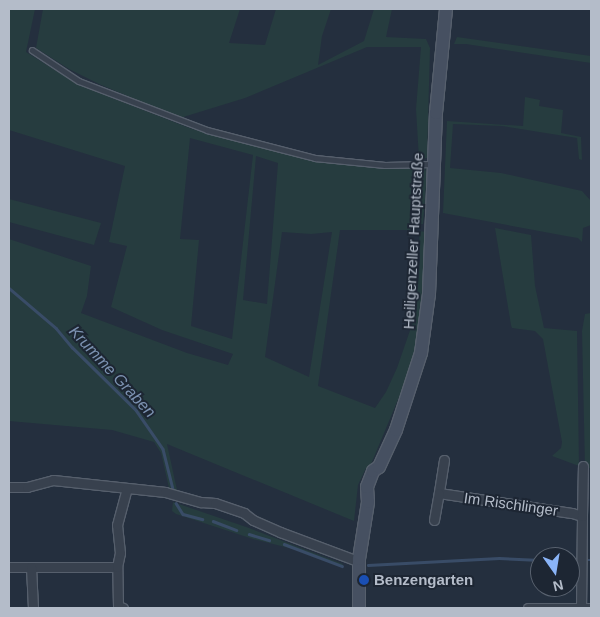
<!DOCTYPE html>
<meta charset="utf-8">
<style>
body{margin:0}
#map{position:relative;width:600px;height:617px;overflow:hidden;background:#242f3e;font-family:Arial,sans-serif}
div>[style]{position:absolute}
[style*='--x']{left:calc(var(--x)*1px);top:calc(var(--y)*1px);width:calc(var(--w)*1px);rotate:calc(var(--a)*1deg)}
.green>*{inset:0;background:#263c3f}
.stream>*{height:2.5px;margin:-1.25px;padding:0 1.25px;transform-origin:1.25px;border-radius:1.25px;background:#394c67}
.roads{filter:drop-shadow(1px 0 #565f6c) drop-shadow(-1px 0 #565f6c) drop-shadow(0 1px #565f6c) drop-shadow(0 -1px #565f6c)}
.lane>*{height:4.5px;margin:-2.25px;padding:0 2.25px;transform-origin:2.25px;border-radius:2.25px;background:#38414e}
.street>*{height:9px;margin:-4.5px;padding:0 4.5px;transform-origin:4.5px;border-radius:4.5px;background:#38414e}
.secondary>*{height:12px;margin:-6px;padding:0 6px;transform-origin:6px;border-radius:6px;background:#465061}
.dots>*{width:14px;height:14px;translate:-50% -50%;box-sizing:border-box;border:2px solid #1d2633;border-radius:50%}
span{translate:-50% -50%;white-space:nowrap;text-align:center;line-height:1.15;-webkit-text-stroke:4px #1d2633;paint-order:stroke}
.street-label{font-size:15px;color:#b4bcc9}
.poi-label{font-size:15px;color:#b4bcc9;font-weight:700}
.left{translate:0 -50%;text-align:left}
.water-label{font-size:16px;color:#7c92b1;font-style:italic}
.frame{position:absolute;inset:0;border:10px solid #b4bcc9;pointer-events:none}
.north{position:absolute;left:530px;top:547px;width:50px;height:50px;box-sizing:border-box;background:#1d2633;border:1px solid #59626f;border-radius:50%;rotate:167deg;font-size:14px;font-weight:700;line-height:20px;text-align:center;color:#b4bcc9}
.north::after{content:'';display:block;margin:auto;width:18px;height:22px;background:#8ab4f8;clip-path:polygon(50% 0,100% 100%,50% 72%,0 100%)}
</style>
<div id="map">
<div class="green">
<div style="clip-path:polygon(evenodd,9px 9px,35px 9px,26px 52px,79px 85px,192px 129px,314px 160px,425px 169px,427px 173px,423px 224px,410px 226px,410px 230px,340px 230px,318px 386px,375px 408px,386px 392px,397px 368px,415px 316px,420px 260px,419px 231px,426px 232px,422px 314px,415px 348px,407px 378px,369px 469px,366px 468px,358px 485px,354px 521px,167px 444px,177px 490px,169px 488px,161px 453px,154px 442px,112px 430px,9px 421px,9px 239px,91px 266px,87px 296px,81px 313px,187px 353px,228px 365px,233px 354px,162px 330px,111px 307px,127px 246px,109px 242px,125px 166px,9px 130px,9px 9px,190px 138px,253px 155px,232px 339px,191px 326px,199px 240px,180px 239px,190px 138px,9px 9px,256px 156px,278px 163px,267px 304px,243px 300px,256px 156px,9px 9px,282px 232px,311px 234px,332px 232px,309px 377px,265px 357px,282px 232px)"></div>
<div style="clip-path:polygon(43px 9px,240px 9px,229px 43px,265px 45px,276px 9px,331px 9px,322px 36px,318px 65px,364px 41px,374px 9px,392px 9px,386px 37px,426px 39px,430px 48px,427px 158px,419px 159px,416px 109px,421px 47px,367px 47px,245px 98px,180px 118px,99px 84px,69px 69px,36px 48px)"></div>
<div style="clip-path:polygon(457px 37px,591px 56px,591px 63px,466px 44px,454px 44px)"></div>
<div style="clip-path:polygon(525px 97px,540px 100px,539px 106px,563px 110px,561px 133px,581px 137px,582px 160px,579px 159px,577px 138px,502px 126px,453px 124px,450px 168px,501px 173px,582px 191px,591px 201px,591px 225px,583px 228px,582px 242px,578px 238px,566px 236px,443px 213px,447px 121px,523px 126px)"></div>
<div style="clip-path:polygon(9px 199px,101px 223px,94px 245px,9px 222px)"></div>
<div style="clip-path:polygon(495px 228px,531px 235px,535px 286px,544px 328px,577px 331px,579px 466px,552px 456px,561px 448px,562px 442px,543px 339px,535px 331px,512px 328px,511px 325px)"></div>
<div style="clip-path:polygon(591px 313px,591px 468px,585px 468px,582px 331px,585px 314px)"></div>
<div style="clip-path:polygon(173px 502px,249px 528px,343px 564px,342px 566px,301px 551px,253px 539px,176px 514px,172px 511px)"></div>
</div>
<div class="stream">
<div style="--x:9;--y:288;--w:62;--a:40.4"></div>
<div style="--x:56;--y:328;--w:25;--a:50"></div>
<div style="--x:72;--y:347;--w:90;--a:44.5"></div>
<div style="--x:136;--y:410;--w:47;--a:55.3"></div>
<div style="--x:163;--y:449;--w:41;--a:76"></div>
<div style="--x:176;--y:503;--w:13;--a:58"></div>
<div style="--x:183;--y:514;--w:20;--a:15"></div>
<div style="--x:213;--y:521;--w:25;--a:21"></div>
<div style="--x:249;--y:534;--w:21;--a:17"></div>
<div style="--x:284;--y:544;--w:62;--a:20.8"></div>
<div style="--x:570;--y:559;--w:7;--a:0"></div>
<div style="--x:588;--y:560;--w:3;--a:0"></div>
<div style="--x:368;--y:565;--w:131;--a:-3.1"></div>
<div style="--x:499;--y:558;--w:41;--a:2.8"></div>
</div>
<div class="roads">
<div class="lane">
<div style="--x:32;--y:50;--w:56;--a:33.4"></div>
<div style="--x:79;--y:81;--w:137;--a:20.9"></div>
<div style="--x:207;--y:130;--w:112;--a:14.5"></div>
<div style="--x:315;--y:158;--w:70;--a:5.7"></div>
<div style="--x:385;--y:165;--w:47;--a:-1.2"></div>
</div>
<div class="street">
<div style="--x:444;--y:460;--w:33;--a:99"></div>
<div style="--x:439;--y:493;--w:134;--a:8.6"></div>
<div style="--x:572;--y:513;--w:10;--a:17"></div>
<div style="--x:582;--y:516;--w:92;--a:90.6"></div>
<div style="--x:9;--y:487;--w:18;--a:0"></div>
<div style="--x:27;--y:487;--w:27;--a:-15"></div>
<div style="--x:53;--y:480;--w:113;--a:6.1"></div>
<div style="--x:165;--y:492;--w:37;--a:16"></div>
<div style="--x:201;--y:502;--w:14;--a:4"></div>
<div style="--x:215;--y:503;--w:31;--a:19"></div>
<div style="--x:244;--y:513;--w:11;--a:38"></div>
<div style="--x:253;--y:520;--w:30;--a:24"></div>
<div style="--x:280;--y:532;--w:80;--a:20.5"></div>
<div style="--x:355;--y:560;--w:4;--a:-14"></div>
<div style="--x:582;--y:516;--w:50;--a:-88.9"></div>
<div style="--x:434;--y:520;--w:27;--a:-80"></div>
<div style="--x:9;--y:567;--w:108;--a:0"></div>
<div style="--x:31;--y:567;--w:41;--a:87.2"></div>
<div style="--x:123;--y:608;--w:5;--a:-158"></div>
<div style="--x:118;--y:606;--w:39;--a:-91"></div>
<div style="--x:117;--y:567;--w:14;--a:-78"></div>
<div style="--x:120;--y:553;--w:28;--a:-96"></div>
<div style="--x:117;--y:525;--w:38;--a:-75"></div>
<div style="--x:528;--y:608;--w:63;--a:0"></div>
</div>
<div class="secondary">
<div style="--x:359;--y:608;--w:49;--a:-90"></div>
<div style="--x:359;--y:559;--w:58;--a:-81"></div>
<div style="--x:368;--y:502;--w:15;--a:-94"></div>
<div style="--x:367;--y:487;--w:17;--a:-69"></div>
<div style="--x:373;--y:471;--w:7;--a:-34"></div>
<div style="--x:379;--y:467;--w:41;--a:-65.3"></div>
<div style="--x:396;--y:430;--w:81;--a:-72"></div>
<div style="--x:421;--y:353;--w:60;--a:-82.3"></div>
<div style="--x:429;--y:294;--w:181;--a:-87.8"></div>
<div style="--x:436;--y:113;--w:104;--a:-84.5"></div>
</div>
</div>
<div class="dots">
<div style="left:364px;top:580px;background:#1a4fb4"></div>
</div>
<div class="street-label">
<span style="left:413px;top:241px;rotate:-87deg">Heiligenzeller Hauptstraße</span>
<span style="left:511px;top:504px;rotate:8deg">Im Rischlinger</span>
</div>
<div class="poi-label">
<span class="left" style="left:374px;top:580px">Benzengarten</span>
</div>
<div class="water-label">
<span style="left:112px;top:372px;rotate:47deg">Krumme Graben</span>
</div>
<div class="frame"></div>
<div class="north">N</div>
</div>
